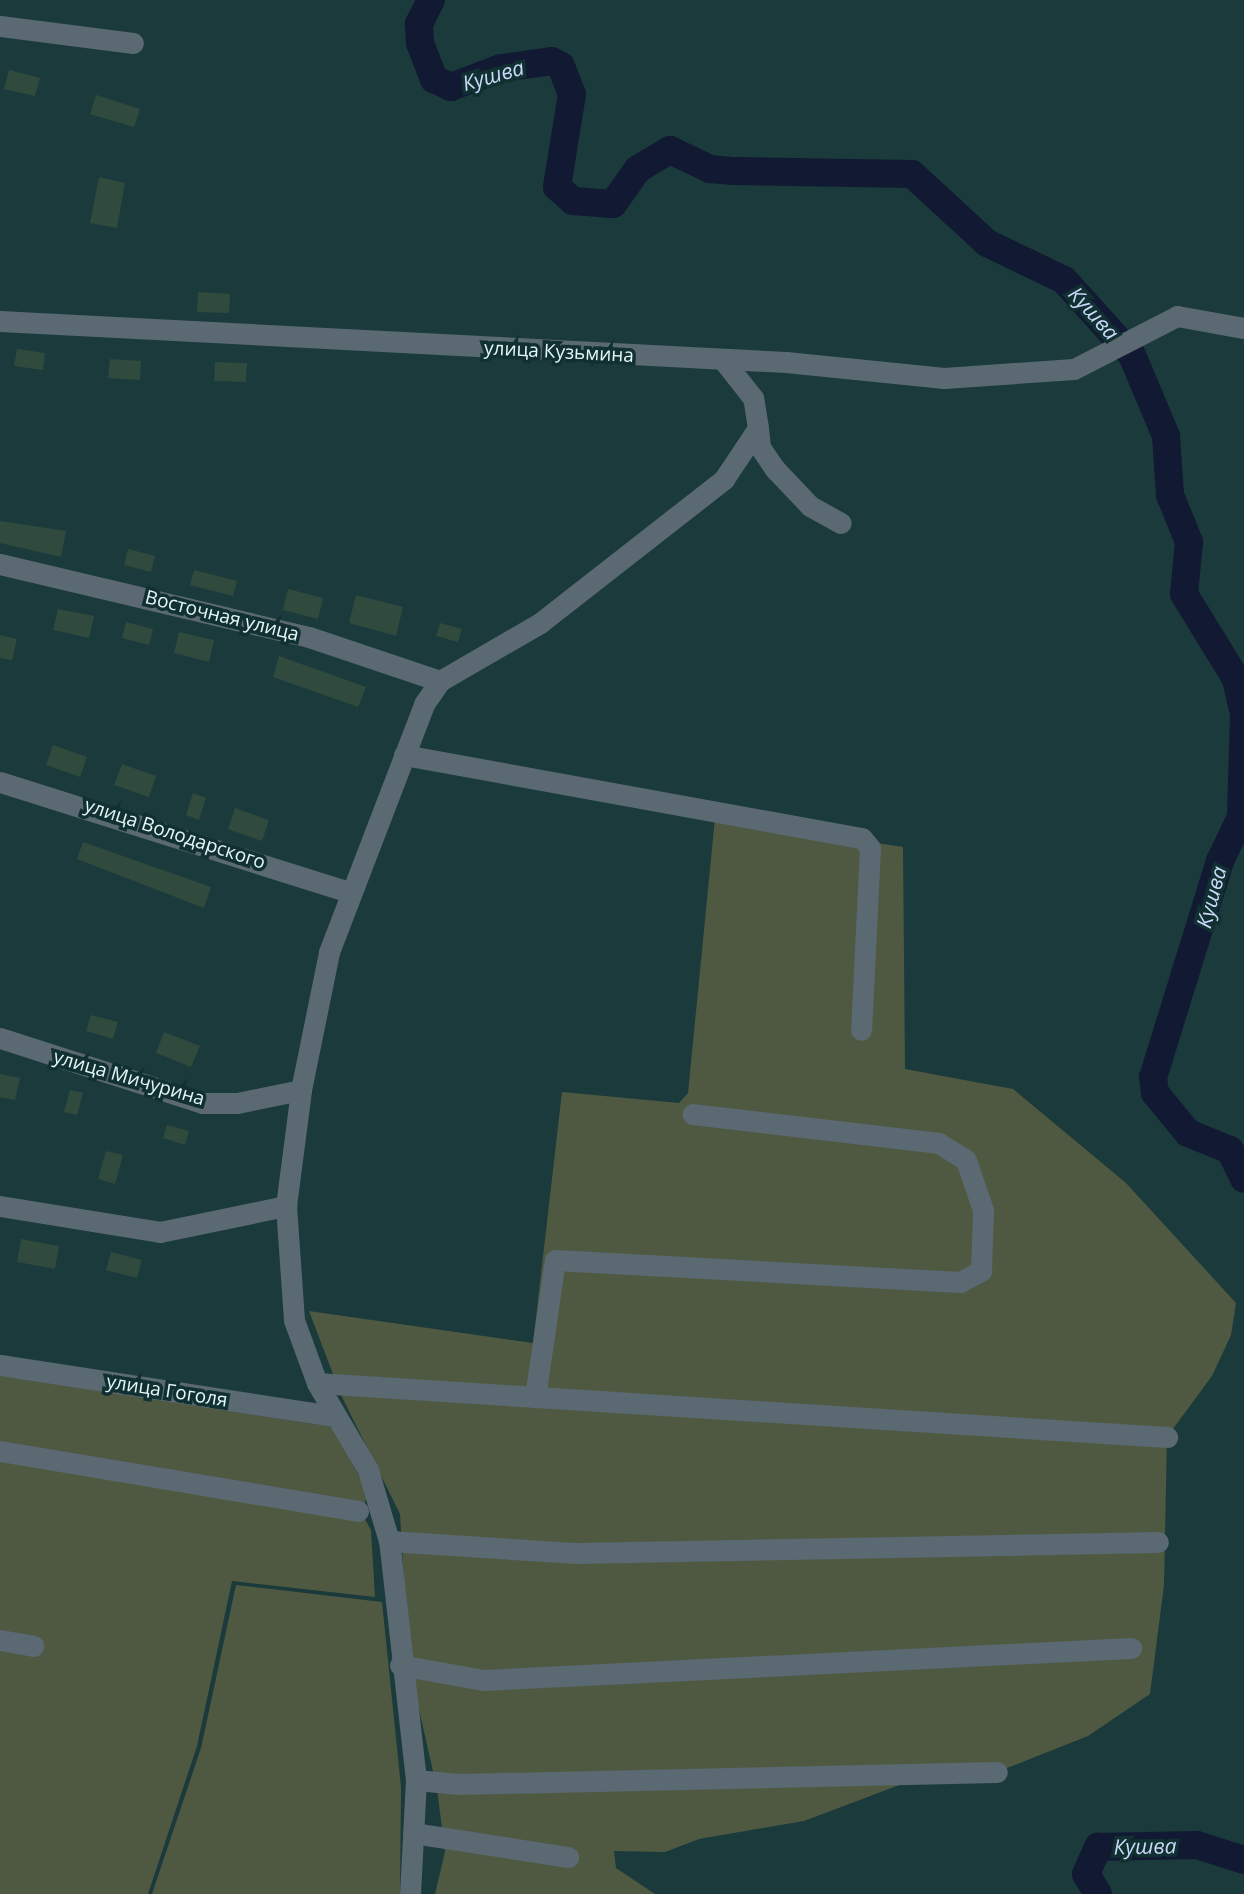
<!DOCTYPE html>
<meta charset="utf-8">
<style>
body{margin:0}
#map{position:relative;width:1244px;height:1894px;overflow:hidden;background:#1b3a3b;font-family:"Open Sans",sans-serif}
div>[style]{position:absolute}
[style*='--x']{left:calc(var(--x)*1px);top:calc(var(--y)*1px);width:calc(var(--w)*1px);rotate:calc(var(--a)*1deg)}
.green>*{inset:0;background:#4f5942}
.river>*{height:28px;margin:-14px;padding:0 14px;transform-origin:14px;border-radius:14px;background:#111a32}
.building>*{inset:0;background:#314a3e}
.minor>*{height:21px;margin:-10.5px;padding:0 10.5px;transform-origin:10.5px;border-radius:10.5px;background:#5a6972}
span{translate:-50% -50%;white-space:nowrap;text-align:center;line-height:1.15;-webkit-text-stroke:7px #103031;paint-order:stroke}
.street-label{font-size:19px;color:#e5f6f7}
.water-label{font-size:21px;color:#cbd9fa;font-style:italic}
</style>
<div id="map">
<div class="green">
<div style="clip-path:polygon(715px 818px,903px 847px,905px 1069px,1013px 1089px,1126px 1183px,1236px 1303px,1231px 1335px,1212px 1376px,1167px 1437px,1164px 1585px,1150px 1694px,1088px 1736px,997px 1772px,910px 1781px,804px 1821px,699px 1839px,665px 1852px,614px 1851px,616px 1868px,655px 1894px,435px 1894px,445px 1852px,437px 1789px,409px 1665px,400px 1514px,341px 1395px,309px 1311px,533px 1343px,562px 1092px,679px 1103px,688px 1093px)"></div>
<div style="clip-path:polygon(0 1375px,333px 1427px,367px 1491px,363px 1516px,371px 1530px,375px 1597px,232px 1581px,197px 1746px,148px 1894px,0 1894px)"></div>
<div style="clip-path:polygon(236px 1585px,382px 1602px,401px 1787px,400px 1894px,152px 1894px,201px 1748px)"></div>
</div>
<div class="river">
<div style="--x:431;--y:0;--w:27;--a:117"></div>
<div style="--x:419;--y:24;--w:19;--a:87"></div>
<div style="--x:420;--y:43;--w:39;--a:69"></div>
<div style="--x:434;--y:79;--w:19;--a:25"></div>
<div style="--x:451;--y:87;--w:53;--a:-20.8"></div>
<div style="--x:501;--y:68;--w:51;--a:-7.8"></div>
<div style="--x:552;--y:61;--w:10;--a:29"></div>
<div style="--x:561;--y:66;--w:30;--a:69"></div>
<div style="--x:572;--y:94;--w:94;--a:99.2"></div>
<div style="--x:557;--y:187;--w:21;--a:41"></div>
<div style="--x:573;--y:201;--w:40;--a:4.3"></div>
<div style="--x:613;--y:204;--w:43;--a:-54.5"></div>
<div style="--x:638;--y:169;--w:37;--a:-31"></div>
<div style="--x:670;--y:150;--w:44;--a:25.4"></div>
<div style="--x:710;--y:169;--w:24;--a:5"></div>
<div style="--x:734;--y:171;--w:178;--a:1"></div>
<div style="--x:912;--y:174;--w:102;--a:42.6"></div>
<div style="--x:987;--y:243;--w:85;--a:25.7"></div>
<div style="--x:1064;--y:280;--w:101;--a:47.8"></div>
<div style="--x:1132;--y:355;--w:88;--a:67.2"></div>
<div style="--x:1166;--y:436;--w:59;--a:86.1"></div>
<div style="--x:1170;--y:495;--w:51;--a:68"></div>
<div style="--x:1189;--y:542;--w:52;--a:95.5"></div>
<div style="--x:1184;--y:594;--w:100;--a:58.5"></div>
<div style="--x:1236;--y:679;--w:36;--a:77"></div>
<div style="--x:1244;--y:714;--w:103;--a:91.7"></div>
<div style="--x:1241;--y:817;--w:49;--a:115.5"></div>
<div style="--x:1220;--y:861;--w:226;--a:107.2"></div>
<div style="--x:1153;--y:1077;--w:16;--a:83"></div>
<div style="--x:1155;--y:1093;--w:52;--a:50.5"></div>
<div style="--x:1188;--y:1133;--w:45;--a:22"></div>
<div style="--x:1230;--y:1150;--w:32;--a:64"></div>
<div style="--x:1098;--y:1894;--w:23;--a:-121"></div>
<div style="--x:1086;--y:1874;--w:30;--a:-66"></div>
<div style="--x:1098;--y:1847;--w:99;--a:-1.2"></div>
<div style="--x:1197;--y:1845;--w:49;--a:17.7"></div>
</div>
<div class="building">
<div style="clip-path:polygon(9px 70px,40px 78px,35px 96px,4px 89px)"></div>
<div style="clip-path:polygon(96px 95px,140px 109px,134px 127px,90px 114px)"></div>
<div style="clip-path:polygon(99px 177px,125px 183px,117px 228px,90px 223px)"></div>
<div style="clip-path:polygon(198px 292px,230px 294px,229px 313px,197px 312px)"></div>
<div style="clip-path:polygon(17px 349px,45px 353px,43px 370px,14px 366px)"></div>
<div style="clip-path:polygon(110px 359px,141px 361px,140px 380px,108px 378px)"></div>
<div style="clip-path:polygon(215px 362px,247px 363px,246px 382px,214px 381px)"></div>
<div style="clip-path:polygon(0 521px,66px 531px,61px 557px,0 543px)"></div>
<div style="clip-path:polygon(128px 549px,155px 556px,151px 572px,124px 565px)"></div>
<div style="clip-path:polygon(194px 570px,237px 581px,233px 596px,190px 585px)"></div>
<div style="clip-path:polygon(288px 589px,323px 598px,318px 619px,283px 610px)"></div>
<div style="clip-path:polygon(356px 595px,403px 607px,396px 636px,349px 623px)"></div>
<div style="clip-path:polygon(58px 609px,94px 616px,89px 638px,53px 630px)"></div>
<div style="clip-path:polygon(126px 622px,153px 629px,149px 645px,122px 638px)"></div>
<div style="clip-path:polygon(440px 623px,462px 629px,458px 642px,436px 636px)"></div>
<div style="clip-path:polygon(179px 632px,214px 640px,209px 662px,174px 653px)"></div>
<div style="clip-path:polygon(0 635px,17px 639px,12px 660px,0 658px)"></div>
<div style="clip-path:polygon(279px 656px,366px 687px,358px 707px,273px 677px)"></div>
<div style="clip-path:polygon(53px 745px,87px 757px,80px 777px,46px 765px)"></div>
<div style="clip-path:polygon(122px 764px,156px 776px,149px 797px,114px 785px)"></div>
<div style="clip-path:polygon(193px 793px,206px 798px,199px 820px,186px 815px)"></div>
<div style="clip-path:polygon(235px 808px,269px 820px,262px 841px,228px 829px)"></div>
<div style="clip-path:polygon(83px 842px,211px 887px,204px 908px,77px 859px)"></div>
<div style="clip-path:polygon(91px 1015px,118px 1022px,113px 1039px,86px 1031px)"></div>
<div style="clip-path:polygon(164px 1032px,200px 1046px,191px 1067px,156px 1053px)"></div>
<div style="clip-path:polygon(0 1074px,20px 1078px,15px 1100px,0 1097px)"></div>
<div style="clip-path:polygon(70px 1090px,83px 1093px,77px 1115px,64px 1112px)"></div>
<div style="clip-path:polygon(167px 1125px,189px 1131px,185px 1145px,163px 1138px)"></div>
<div style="clip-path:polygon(106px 1151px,123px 1155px,115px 1184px,98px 1179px)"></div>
<div style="clip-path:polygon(21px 1239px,59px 1246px,55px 1269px,17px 1262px)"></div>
<div style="clip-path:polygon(111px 1252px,142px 1260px,137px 1278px,106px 1270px)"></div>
</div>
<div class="minor">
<div style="--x:0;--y:26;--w:134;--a:7.3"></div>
<div style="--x:0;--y:321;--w:787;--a:2.99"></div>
<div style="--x:786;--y:362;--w:159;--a:5.8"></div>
<div style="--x:944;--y:378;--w:130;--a:-4"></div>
<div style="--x:1074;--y:369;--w:116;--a:-27.2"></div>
<div style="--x:1177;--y:316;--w:68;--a:10.2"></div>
<div style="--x:758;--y:428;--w:19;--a:84"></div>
<div style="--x:760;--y:447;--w:27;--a:56"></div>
<div style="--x:775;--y:469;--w:51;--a:46.6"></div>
<div style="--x:810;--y:506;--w:35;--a:29"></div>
<div style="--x:0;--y:564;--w:318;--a:13.3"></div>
<div style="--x:309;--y:637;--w:138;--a:18.6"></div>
<div style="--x:404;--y:755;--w:465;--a:10.3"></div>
<div style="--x:862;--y:838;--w:13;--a:51"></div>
<div style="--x:870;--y:848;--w:182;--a:92.8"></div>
<div style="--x:0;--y:782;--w:366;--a:17.5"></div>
<div style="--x:0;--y:1038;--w:212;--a:17.8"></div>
<div style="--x:202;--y:1103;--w:35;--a:0"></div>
<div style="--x:237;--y:1103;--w:65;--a:-11.5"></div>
<div style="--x:0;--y:1206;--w:162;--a:9.2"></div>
<div style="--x:160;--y:1232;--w:129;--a:-11.7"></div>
<div style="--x:0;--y:1365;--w:338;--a:8.7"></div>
<div style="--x:317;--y:1383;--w:852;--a:3.64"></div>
<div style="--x:535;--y:1397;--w:138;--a:-81.7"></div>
<div style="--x:555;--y:1260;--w:406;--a:3.1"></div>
<div style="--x:960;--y:1282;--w:24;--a:-28"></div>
<div style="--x:981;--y:1271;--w:61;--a:-88.1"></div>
<div style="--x:983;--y:1210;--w:53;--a:-108.8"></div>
<div style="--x:966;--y:1160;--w:32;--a:-148"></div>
<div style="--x:939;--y:1143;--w:248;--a:-173.3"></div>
<div style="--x:0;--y:1451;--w:363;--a:9.5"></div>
<div style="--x:389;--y:1541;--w:188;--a:3.7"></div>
<div style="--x:577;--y:1553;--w:581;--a:-1.08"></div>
<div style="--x:0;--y:1640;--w:34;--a:10"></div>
<div style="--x:400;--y:1665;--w:84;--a:10.2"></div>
<div style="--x:483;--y:1680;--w:649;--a:-2.83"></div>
<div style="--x:416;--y:1780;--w:43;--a:5.3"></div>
<div style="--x:459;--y:1784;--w:538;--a:-1.28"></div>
<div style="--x:413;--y:1833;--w:157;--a:8.8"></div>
<div style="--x:410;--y:1894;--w:114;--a:-87"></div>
<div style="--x:416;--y:1780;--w:241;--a:-96.4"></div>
<div style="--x:389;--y:1541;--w:74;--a:-106.5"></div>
<div style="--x:368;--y:1470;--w:101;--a:-120.4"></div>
<div style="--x:317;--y:1383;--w:67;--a:-110.1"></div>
<div style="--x:294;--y:1320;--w:114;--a:-94"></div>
<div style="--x:286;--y:1206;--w:117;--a:-82.6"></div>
<div style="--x:301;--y:1090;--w:141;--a:-78.5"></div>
<div style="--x:329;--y:952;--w:266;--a:-69"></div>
<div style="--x:424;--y:704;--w:28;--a:-55"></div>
<div style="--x:440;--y:681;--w:116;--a:-30.1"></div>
<div style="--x:540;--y:623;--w:234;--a:-38"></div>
<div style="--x:724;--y:479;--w:61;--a:-56.3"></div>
<div style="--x:758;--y:428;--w:30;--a:-99"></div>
<div style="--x:753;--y:398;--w:48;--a:-128.3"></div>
</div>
<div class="street-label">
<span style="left:559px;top:352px;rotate:3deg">улица Кузьмина</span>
<span style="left:222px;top:616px;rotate:14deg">Восточная улица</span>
<span style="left:175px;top:834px;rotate:18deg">улица Володарского</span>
<span style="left:129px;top:1078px;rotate:16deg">улица Мичурина</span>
<span style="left:167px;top:1391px;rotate:9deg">улица Гоголя</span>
</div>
<div class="water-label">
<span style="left:493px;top:75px;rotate:-16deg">Кушва</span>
<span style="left:1094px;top:313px;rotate:48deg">Кушва</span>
<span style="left:1211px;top:897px;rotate:-75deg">Кушва</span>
<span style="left:1145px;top:1846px;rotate:-1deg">Кушва</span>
</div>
</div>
